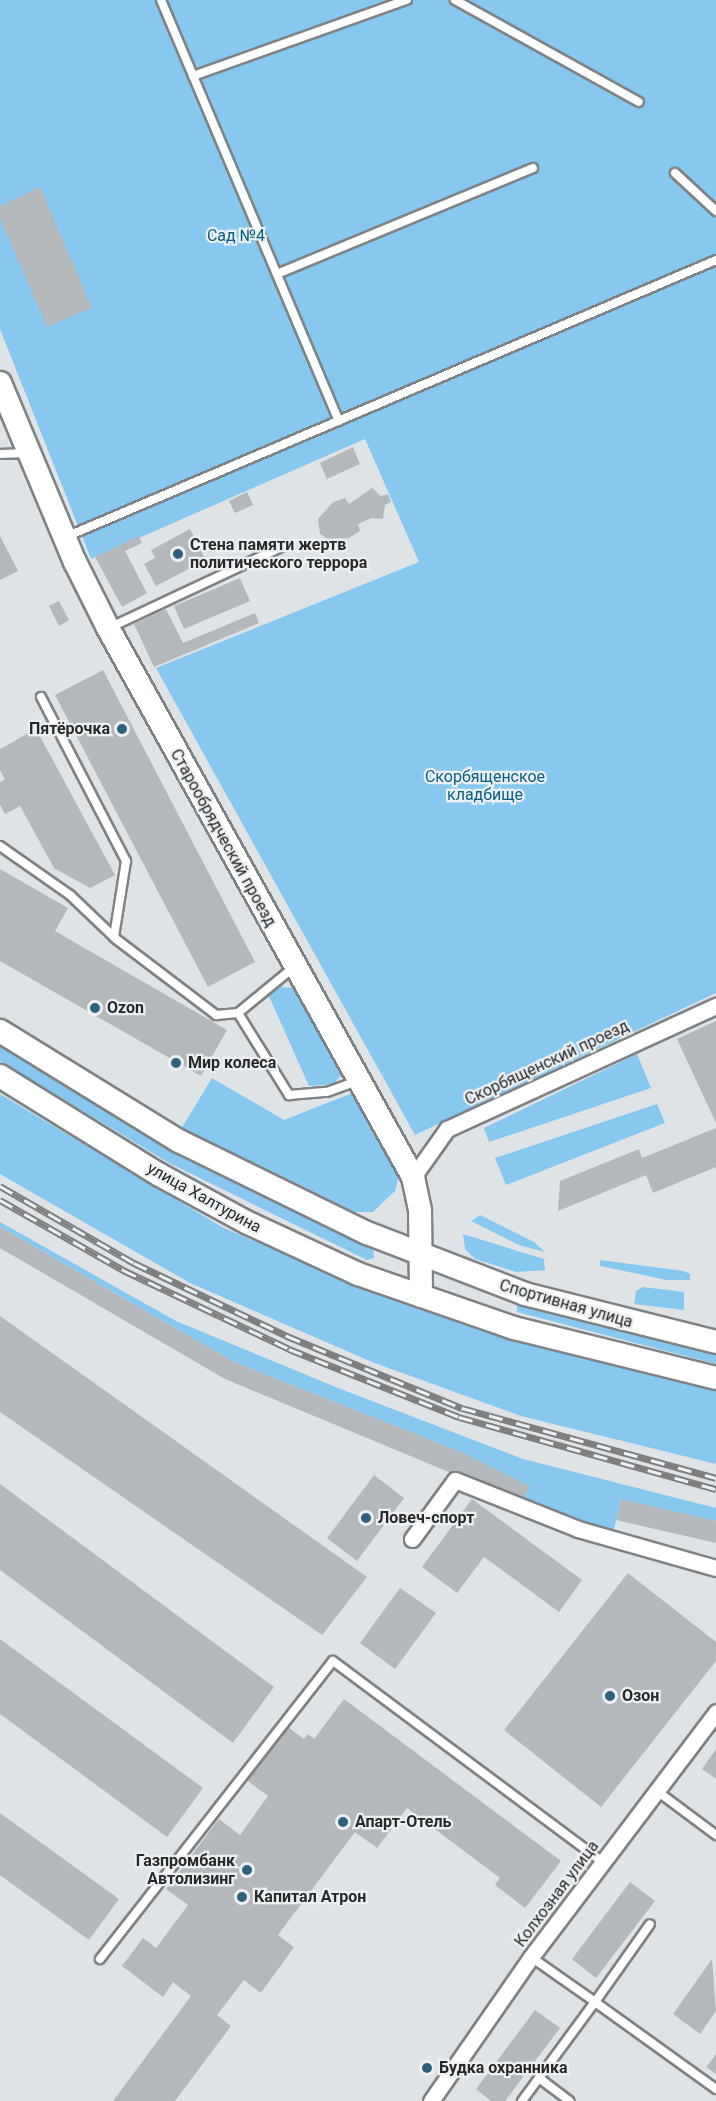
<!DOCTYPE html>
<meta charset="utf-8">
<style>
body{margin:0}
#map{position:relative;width:716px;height:2101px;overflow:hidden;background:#e0e3e5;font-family:Roboto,sans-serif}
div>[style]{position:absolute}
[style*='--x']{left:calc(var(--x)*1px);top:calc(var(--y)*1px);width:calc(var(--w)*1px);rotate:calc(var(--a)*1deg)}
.green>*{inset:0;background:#86c8f0}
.building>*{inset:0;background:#b5b8ba}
.roads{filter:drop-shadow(2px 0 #7f8284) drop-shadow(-2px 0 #7f8284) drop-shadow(0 2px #7f8284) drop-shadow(0 -2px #7f8284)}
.lane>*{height:8px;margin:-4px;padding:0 4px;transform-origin:4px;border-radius:4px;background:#fff}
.street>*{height:15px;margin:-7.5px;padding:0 7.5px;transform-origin:7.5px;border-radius:7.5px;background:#fff}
.secondary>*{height:22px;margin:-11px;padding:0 11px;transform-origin:11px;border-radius:11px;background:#fff}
.rail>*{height:7px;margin-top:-3.5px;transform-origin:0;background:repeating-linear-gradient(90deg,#edf0f2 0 14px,#7d7f81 0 28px);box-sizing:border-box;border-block:2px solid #7d7f81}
.dots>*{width:16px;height:16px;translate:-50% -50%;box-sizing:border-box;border:3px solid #edf0f2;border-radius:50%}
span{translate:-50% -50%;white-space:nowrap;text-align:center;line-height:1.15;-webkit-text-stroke:4.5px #edf0f2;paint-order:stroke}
.park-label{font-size:16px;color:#065e84}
.poi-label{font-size:16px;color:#272829;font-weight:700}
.left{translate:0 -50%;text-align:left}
.right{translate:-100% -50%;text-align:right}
.street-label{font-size:16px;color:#272829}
</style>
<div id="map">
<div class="green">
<div style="clip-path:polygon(0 0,716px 0,716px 993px,415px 1135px,156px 668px,419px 562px,365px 439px,91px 559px,0 329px)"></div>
<div style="clip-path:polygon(278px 987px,295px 988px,343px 1072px,334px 1084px,309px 1086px,268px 994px)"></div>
<div style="clip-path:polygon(0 1047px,265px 1198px,373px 1247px,374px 1258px,367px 1260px,169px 1163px,0 1061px)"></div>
<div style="clip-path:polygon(637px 1054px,651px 1088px,489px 1142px,484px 1128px)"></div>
<div style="clip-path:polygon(212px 1078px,284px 1120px,355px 1092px,394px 1162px,399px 1176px,395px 1191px,373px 1212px,342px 1212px,181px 1129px)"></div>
<div style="clip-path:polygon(0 1094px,222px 1227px,363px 1289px,495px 1332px,716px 1387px,716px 1464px,521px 1416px,372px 1362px,190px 1283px,0 1174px)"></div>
<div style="clip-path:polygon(657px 1104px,665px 1123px,506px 1185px,495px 1158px)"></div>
<div style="clip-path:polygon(480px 1215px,534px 1242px,545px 1252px,519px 1245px,471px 1221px)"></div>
<div style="clip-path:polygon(0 1222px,176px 1321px,338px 1388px,523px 1459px,716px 1508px,716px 1521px,621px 1500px,613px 1533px,521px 1502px,529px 1486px,461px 1452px,234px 1362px,0 1227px)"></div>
<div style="clip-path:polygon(463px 1234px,544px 1259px,545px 1270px,516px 1272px,475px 1259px,465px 1249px)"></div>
<div style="clip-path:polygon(600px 1260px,684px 1271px,690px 1274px,690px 1280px,667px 1280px,600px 1266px)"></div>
<div style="clip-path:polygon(643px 1287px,684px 1292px,684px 1310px,634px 1304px,636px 1291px)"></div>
<div style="clip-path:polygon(517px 1300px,716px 1350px,716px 1364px,517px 1312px)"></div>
</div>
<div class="building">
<div style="clip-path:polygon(40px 187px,92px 308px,47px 327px,0 218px,0 206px)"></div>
<div style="clip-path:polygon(353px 447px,360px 464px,327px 479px,320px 463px)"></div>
<div style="clip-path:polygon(372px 488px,381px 496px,388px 494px,391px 502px,385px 505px,383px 519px,371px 518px,358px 524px,360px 531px,349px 538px,328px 539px,320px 534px,318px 519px,333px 502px,345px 498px,349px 504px)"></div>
<div style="clip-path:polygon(247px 492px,253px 505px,235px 513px,229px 501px)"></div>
<div style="clip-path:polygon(190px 529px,206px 560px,156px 586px,144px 564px,155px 558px,151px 550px)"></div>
<div style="clip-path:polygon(0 536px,18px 571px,0 580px)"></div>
<div style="clip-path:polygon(139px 536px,142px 543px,125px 551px,147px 593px,122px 607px,95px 557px)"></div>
<div style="clip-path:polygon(240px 578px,250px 601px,184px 629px,174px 606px)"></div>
<div style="clip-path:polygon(59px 601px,69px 620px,59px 626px,49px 606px)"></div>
<div style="clip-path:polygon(166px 609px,183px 643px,255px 613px,259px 623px,154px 667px,134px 624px)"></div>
<div style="clip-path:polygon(103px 670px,255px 962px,208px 987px,55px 695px)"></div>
<div style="clip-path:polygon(36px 729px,115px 875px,90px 888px,54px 868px,20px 806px,5px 814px,0 805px,0 782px,5px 779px,0 770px,0 749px)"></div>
<div style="clip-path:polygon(0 869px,68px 908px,55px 931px,227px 1030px,201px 1076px,0 961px)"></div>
<div style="clip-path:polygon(716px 1021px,716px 1123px,677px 1039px)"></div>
<div style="clip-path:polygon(716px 1128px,716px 1167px,653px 1193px,646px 1175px,558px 1211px,560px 1181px,639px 1149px,642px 1158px)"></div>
<div style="clip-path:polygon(0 1227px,234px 1362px,461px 1452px,530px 1486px,521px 1502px,225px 1379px,0 1248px)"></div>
<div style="clip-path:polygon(0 1316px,367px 1577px,322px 1635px,0 1412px)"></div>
<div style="clip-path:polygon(374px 1475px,404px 1498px,357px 1561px,327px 1538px)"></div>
<div style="clip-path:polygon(0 1484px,274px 1687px,233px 1743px,0 1570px)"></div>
<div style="clip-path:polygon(472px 1499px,582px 1580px,559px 1612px,484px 1557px,457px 1593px,422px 1567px)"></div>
<div style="clip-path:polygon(621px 1499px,716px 1521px,716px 1543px,616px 1520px)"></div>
<div style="clip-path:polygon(628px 1573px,716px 1642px,716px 1661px,601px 1807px,504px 1730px)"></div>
<div style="clip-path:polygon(400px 1588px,436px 1613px,395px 1669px,360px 1643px)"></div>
<div style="clip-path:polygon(0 1639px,203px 1788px,167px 1837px,0 1714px)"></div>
<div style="clip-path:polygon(344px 1699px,561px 1861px,525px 1908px,495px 1885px,500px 1878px,407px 1808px,377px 1848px,355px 1832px,278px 1935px,294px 1947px,261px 1993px,244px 1980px,217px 2015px,231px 2026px,175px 2101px,113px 2101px,191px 1996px,173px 1982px,163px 1997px,122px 1966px,143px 1938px,156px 1948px,188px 1905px,166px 1889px,219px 1819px,240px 1835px,268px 1796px,245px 1779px,285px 1725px,304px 1739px,308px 1734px,314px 1739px)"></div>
<div style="clip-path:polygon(716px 1749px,716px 1779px,702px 1769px)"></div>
<div style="clip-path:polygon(0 1813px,119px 1899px,89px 1940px,0 1875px)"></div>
<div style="clip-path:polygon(630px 1882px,655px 1901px,596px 1978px,572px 1959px)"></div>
<div style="clip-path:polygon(712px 1959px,716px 2011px,700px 2034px,673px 2014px)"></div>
<div style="clip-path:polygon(535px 2010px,560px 2028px,505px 2101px,491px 2101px,476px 2089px)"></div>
<div style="clip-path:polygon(716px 2054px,716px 2074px,706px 2067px)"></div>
<div style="clip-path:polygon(425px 2061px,435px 2068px,429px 2076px,419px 2069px)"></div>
</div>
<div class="roads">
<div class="lane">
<div style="--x:161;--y:0;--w:457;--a:67.1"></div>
<div style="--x:455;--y:0;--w:210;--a:29"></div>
<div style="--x:193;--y:76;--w:227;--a:-19.6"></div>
<div style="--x:675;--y:173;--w:56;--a:42.8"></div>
<div style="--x:277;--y:274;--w:277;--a:-22.5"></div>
<div style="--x:0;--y:454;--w:26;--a:-2"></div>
<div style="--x:68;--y:536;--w:704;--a:-23.07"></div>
<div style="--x:109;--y:628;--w:195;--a:-25.2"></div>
<div style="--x:41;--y:697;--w:185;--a:62.6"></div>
<div style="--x:126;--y:861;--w:77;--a:99"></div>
<div style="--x:0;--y:846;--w:85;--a:35"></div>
<div style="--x:70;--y:895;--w:64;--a:43.7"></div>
<div style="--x:116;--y:939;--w:126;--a:37.2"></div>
<div style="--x:216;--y:1015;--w:22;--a:-5"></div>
<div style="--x:238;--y:1013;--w:97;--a:58.1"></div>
<div style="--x:289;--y:1095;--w:38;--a:-5"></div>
<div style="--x:327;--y:1092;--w:33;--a:-20"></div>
<div style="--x:238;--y:1013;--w:72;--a:-39.4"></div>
<div style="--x:657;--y:1791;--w:74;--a:36.7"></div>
<div style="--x:531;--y:1957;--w:78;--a:35.1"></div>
<div style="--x:595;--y:2002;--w:95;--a:-54.8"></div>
<div style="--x:100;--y:1959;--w:378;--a:-52"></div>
<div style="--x:333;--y:1661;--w:337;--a:36.7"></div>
<div style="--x:539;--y:2078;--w:38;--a:37"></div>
<div style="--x:522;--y:2101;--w:123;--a:-53.6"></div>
<div style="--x:595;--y:2002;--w:149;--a:35.7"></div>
</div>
<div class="street">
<div style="--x:413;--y:1177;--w:59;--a:-54.7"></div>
<div style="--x:447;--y:1129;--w:296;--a:-24.6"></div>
<div style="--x:412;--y:1539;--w:73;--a:-53.9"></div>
<div style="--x:455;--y:1480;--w:132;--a:21.7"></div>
<div style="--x:578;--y:1529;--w:143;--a:15.8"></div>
<div style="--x:431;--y:2101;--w:175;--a:-55.2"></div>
<div style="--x:531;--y:1957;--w:307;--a:-52.9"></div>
</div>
<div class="secondary">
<div style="--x:0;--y:383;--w:194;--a:67.3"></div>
<div style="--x:75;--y:562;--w:74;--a:63.4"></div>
<div style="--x:108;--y:628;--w:628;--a:60.95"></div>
<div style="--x:413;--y:1177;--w:35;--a:78"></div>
<div style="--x:420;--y:1211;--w:85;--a:89.3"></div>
<div style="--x:0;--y:1031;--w:210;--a:31.6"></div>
<div style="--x:179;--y:1141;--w:209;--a:26.1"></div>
<div style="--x:367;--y:1233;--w:169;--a:21.1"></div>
<div style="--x:525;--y:1294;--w:197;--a:14.1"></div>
<div style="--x:0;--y:1076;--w:186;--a:31.8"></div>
<div style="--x:158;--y:1174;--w:100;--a:28.6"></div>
<div style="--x:246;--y:1222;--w:123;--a:24.9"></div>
<div style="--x:358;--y:1274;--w:165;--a:19.1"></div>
<div style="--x:514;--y:1328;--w:208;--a:13.9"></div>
</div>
</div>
<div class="rail">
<div style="--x:0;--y:1186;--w:155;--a:29.9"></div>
<div style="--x:134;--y:1263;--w:170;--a:25.5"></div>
<div style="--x:287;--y:1336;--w:189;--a:22.4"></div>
<div style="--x:462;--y:1408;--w:263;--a:15.4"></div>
<div style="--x:0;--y:1200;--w:142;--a:29.6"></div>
<div style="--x:123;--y:1270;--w:184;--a:25.4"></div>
<div style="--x:289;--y:1349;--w:183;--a:21.8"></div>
<div style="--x:459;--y:1417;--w:267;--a:15.7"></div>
</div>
<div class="dots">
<div style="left:178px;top:554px;background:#2e617e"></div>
<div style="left:122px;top:729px;background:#2e617e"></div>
<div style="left:95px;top:1008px;background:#2e617e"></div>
<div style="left:176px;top:1063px;background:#2e617e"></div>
<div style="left:366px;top:1518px;background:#2e617e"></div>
<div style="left:610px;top:1696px;background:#2e617e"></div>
<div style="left:343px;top:1822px;background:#2e617e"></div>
<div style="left:247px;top:1870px;background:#2e617e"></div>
<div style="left:242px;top:1897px;background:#2e617e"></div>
<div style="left:427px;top:2068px;background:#2e617e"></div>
</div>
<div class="park-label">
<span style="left:236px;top:236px">Сад №4</span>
<span style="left:485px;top:786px">Скорбященское<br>кладбище</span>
</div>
<div class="poi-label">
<span class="left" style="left:190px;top:554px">Стена памяти жертв<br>политического террора</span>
<span class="right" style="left:110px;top:729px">Пятёрочка</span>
<span class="left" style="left:107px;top:1008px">Ozon</span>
<span class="left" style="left:188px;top:1063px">Мир колеса</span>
<span class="left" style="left:378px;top:1518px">Ловеч-спорт</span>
<span class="left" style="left:622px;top:1696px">Озон</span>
<span class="left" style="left:355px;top:1822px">Апарт-Отель</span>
<span class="right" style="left:235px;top:1870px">Газпромбанк<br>Автолизинг</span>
<span class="left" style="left:254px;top:1897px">Капитал Атрон</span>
<span class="left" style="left:439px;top:2068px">Будка охранника</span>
</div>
<div class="street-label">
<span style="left:223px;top:838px;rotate:61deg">Старообрядческий проезд</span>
<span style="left:547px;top:1063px;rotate:-25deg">Скорбященский проезд</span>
<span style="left:204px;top:1198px;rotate:29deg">улица Халтурина</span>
<span style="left:566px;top:1304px;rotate:16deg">Спортивная улица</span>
<span style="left:557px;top:1894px;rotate:-53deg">Колхозная улица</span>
</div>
</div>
